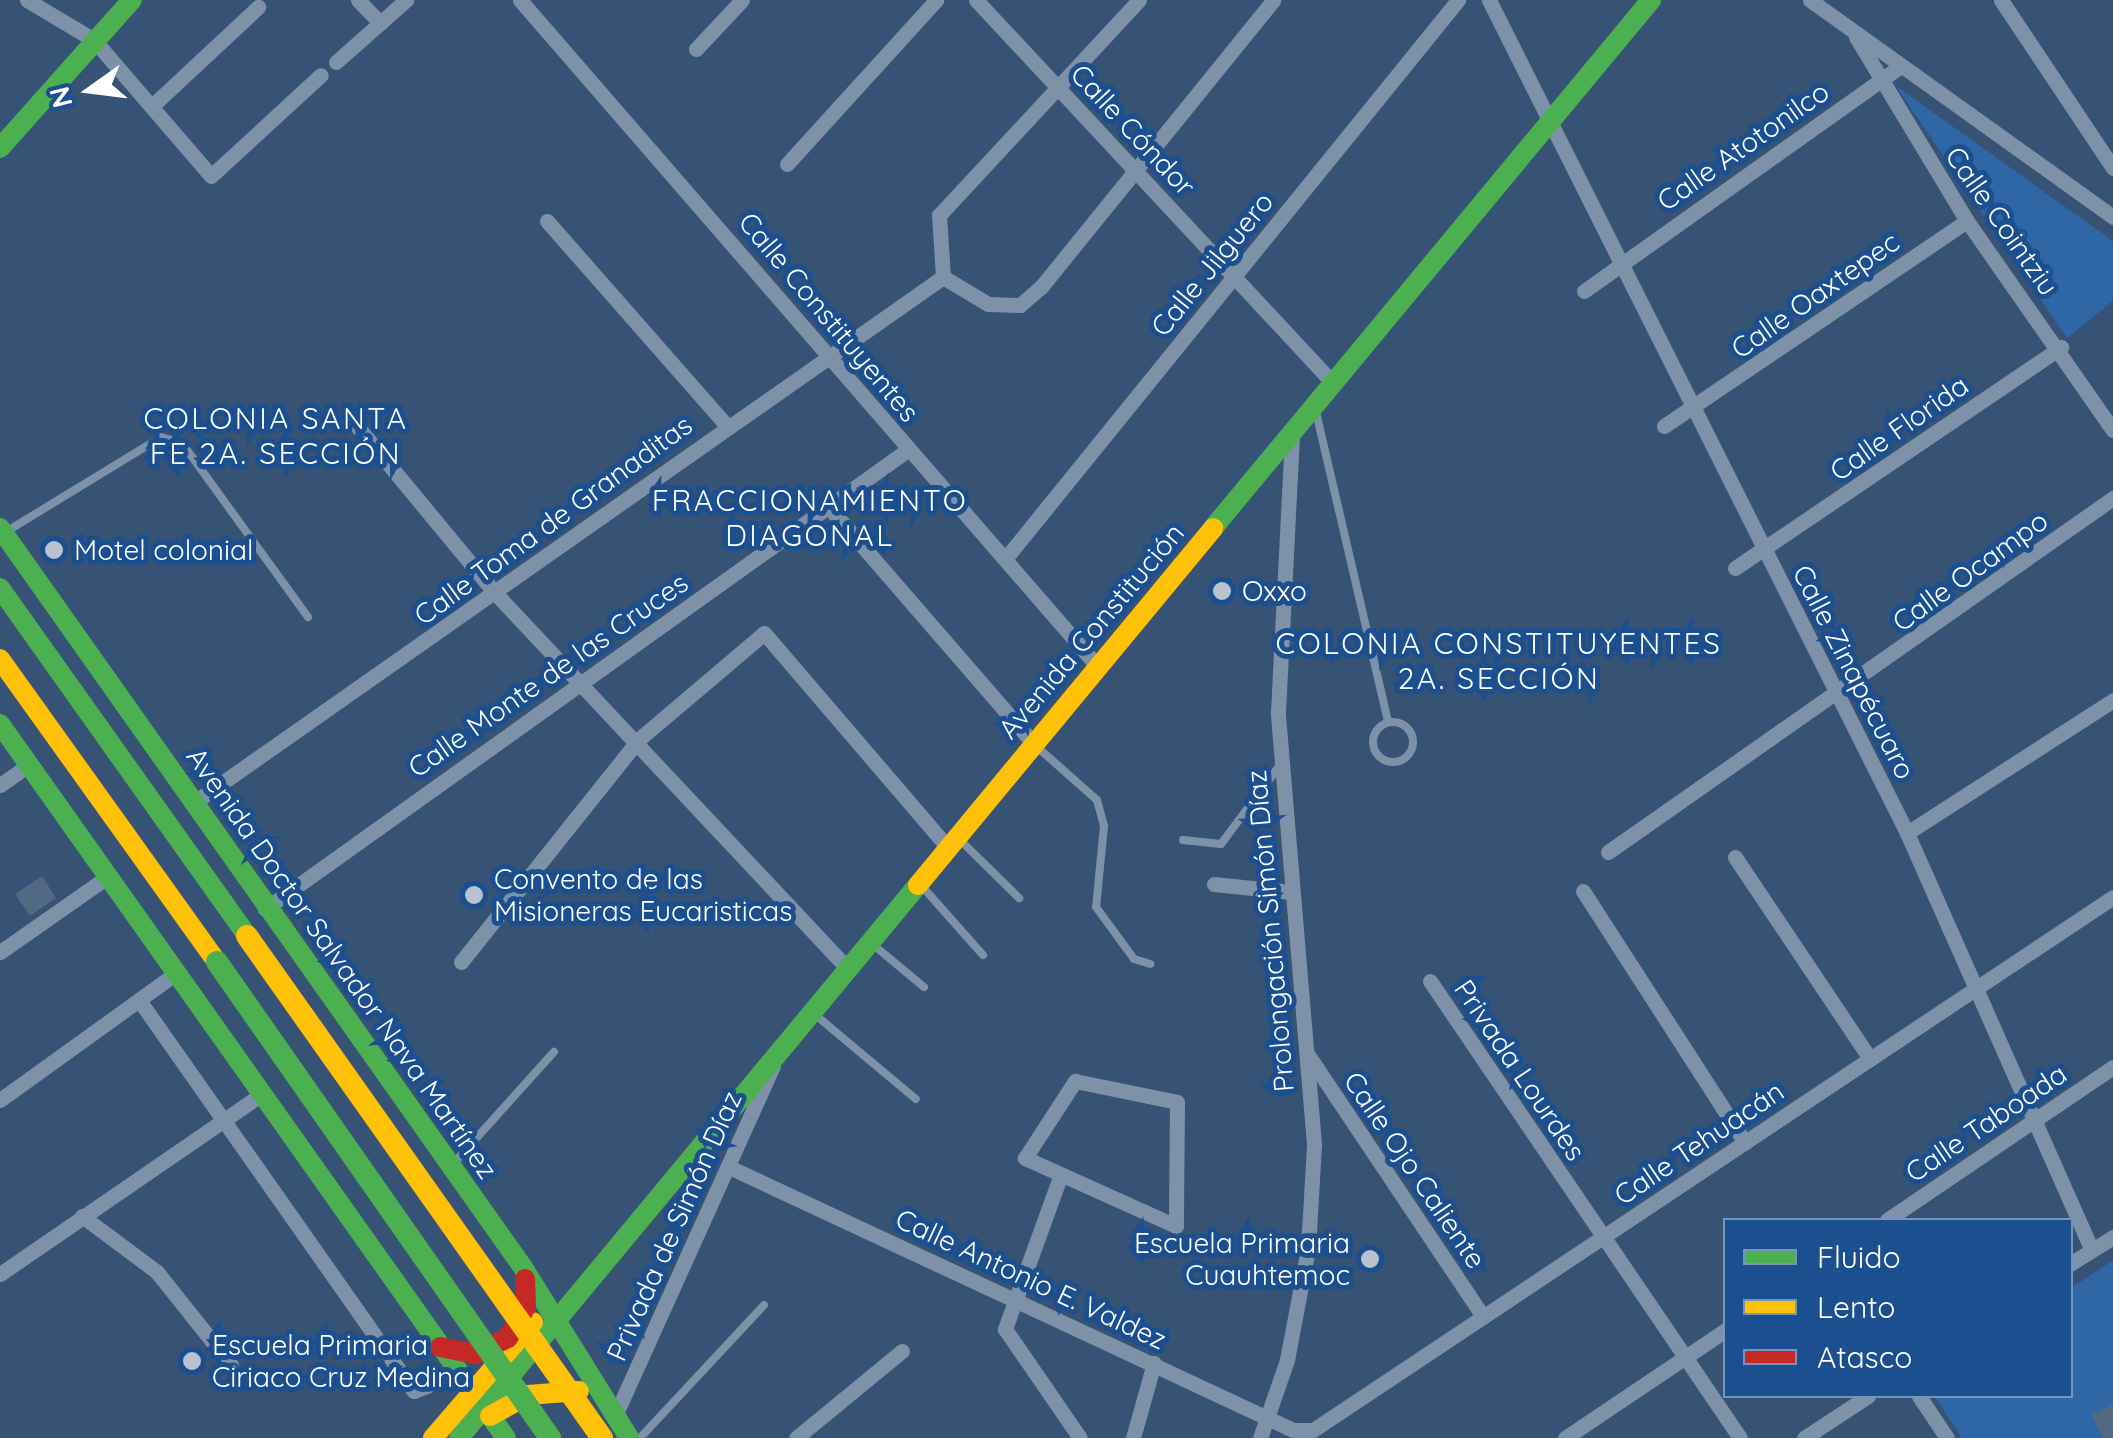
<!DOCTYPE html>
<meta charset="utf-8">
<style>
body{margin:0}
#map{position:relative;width:2113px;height:1438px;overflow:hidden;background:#365274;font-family:Quicksand,sans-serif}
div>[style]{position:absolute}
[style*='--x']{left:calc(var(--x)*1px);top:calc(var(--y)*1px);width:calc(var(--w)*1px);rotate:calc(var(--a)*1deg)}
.green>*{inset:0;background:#2f66a5}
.building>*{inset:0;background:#526984}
.lane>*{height:8px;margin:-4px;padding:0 4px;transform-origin:4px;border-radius:4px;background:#7d92a8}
.lane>.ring{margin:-4px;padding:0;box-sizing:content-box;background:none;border:8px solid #7d92a8;border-radius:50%}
.street>*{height:15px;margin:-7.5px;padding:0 7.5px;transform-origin:7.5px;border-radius:7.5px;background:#7d92a8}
.fast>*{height:20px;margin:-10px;padding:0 10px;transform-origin:10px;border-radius:10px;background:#4caf50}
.slow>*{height:20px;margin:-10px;padding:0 10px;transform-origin:10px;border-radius:10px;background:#ffc107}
.jam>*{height:20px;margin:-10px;padding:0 10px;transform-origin:10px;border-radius:10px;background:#c62828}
.fast-bridge>*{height:22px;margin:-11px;padding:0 11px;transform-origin:11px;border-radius:11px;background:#4caf50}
.slow-bridge>*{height:22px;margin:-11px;padding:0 11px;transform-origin:11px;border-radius:11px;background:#ffc107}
.dots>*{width:28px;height:28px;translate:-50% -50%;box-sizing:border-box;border:5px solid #1b4f8f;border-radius:50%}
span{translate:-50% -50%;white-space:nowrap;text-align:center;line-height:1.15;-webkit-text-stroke:10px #1b4f8f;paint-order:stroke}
.street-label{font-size:28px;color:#fff}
.poi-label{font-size:28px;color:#fff}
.left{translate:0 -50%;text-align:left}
.right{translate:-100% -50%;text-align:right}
.neighbourhood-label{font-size:30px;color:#fff;letter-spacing:2.5px}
.legend{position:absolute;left:1723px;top:1218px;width:350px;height:180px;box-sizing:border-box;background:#1b4f8f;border:2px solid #7695bc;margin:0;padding:12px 18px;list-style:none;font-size:30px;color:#fff}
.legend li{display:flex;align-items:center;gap:20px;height:50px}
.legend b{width:50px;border:2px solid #7695bc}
.north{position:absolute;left:40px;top:40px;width:100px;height:100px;-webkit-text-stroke:8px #1b4f8f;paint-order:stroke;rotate:256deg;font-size:28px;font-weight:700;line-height:40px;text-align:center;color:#fff}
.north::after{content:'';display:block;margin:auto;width:35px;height:45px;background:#fff;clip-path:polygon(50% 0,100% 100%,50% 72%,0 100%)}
</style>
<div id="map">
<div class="green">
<div style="clip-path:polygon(1896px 86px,2113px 241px,2113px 301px,2067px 338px)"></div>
<div style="clip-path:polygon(2113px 1260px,2113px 1438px,1962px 1438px,1934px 1396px,2070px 1396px,2071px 1288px)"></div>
</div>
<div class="building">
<div style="clip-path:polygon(42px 876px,56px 898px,30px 916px,15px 894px)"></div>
<div style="clip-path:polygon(2113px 1404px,2113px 1438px,2103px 1438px,2091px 1415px)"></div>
</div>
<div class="lane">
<div style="--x:1316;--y:412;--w:318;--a:76.9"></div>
<div style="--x:4;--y:533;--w:184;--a:-31.4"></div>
<div style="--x:161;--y:437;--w:22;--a:16"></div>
<div style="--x:182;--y:443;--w:215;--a:54.1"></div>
<div class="ring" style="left:1373px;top:722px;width:32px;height:32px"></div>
<div style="--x:1036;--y:746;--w:81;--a:41.5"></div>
<div style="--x:1097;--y:800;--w:27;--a:75"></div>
<div style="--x:1104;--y:826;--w:81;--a:95.6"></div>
<div style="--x:1096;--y:907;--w:64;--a:53.8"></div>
<div style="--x:1134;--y:959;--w:17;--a:17"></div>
<div style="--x:958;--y:838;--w:86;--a:44.5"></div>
<div style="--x:1183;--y:840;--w:38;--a:6"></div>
<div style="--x:1221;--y:844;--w:99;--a:-53.2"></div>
<div style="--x:920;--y:884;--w:95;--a:48.4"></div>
<div style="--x:871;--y:943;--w:69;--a:39.7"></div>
<div style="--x:813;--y:1013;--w:134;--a:39.9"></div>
<div style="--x:453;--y:1164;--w:151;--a:-48"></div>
<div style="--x:640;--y:1438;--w:182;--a:-47"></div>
</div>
<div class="street">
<div style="--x:27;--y:0;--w:78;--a:30.8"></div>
<div style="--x:94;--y:40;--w:179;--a:49.3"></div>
<div style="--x:211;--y:176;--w:149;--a:-42.6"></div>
<div style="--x:358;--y:0;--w:32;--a:46"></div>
<div style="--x:520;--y:0;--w:884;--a:49.08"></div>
<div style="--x:976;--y:0;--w:525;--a:47.01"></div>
<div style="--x:1139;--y:0;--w:294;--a:132.9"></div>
<div style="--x:939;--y:215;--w:62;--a:86.3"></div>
<div style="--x:943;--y:277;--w:52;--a:31"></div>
<div style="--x:988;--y:304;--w:32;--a:2"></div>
<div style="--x:1020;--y:305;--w:28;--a:-41"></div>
<div style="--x:1041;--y:287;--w:369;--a:-51"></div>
<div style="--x:1489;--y:0;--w:932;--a:63.35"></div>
<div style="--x:1907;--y:833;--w:456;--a:66.1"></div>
<div style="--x:1810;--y:0;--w:373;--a:35.6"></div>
<div style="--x:2001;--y:0;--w:202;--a:56.3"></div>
<div style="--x:1856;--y:37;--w:215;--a:58.9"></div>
<div style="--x:1967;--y:221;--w:255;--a:55.1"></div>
<div style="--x:696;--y:49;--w:67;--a:-46.8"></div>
<div style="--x:336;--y:62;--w:94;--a:-41.5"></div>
<div style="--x:153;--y:105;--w:144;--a:-43"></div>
<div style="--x:787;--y:164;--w:222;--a:-47.7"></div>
<div style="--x:547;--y:221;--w:271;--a:48.7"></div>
<div style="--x:1584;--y:291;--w:387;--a:-35.4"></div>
<div style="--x:352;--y:420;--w:227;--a:50.4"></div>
<div style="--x:497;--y:595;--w:514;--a:46.81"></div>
<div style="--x:1664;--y:426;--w:366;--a:-34.1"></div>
<div style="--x:833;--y:512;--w:308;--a:49.1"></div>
<div style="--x:1005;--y:559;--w:720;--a:-50.98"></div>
<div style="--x:1735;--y:568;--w:394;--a:-34.1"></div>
<div style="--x:0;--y:785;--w:35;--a:-35"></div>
<div style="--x:192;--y:804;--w:917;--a:-35.06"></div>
<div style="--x:1907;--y:833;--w:245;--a:-32.8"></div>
<div style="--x:1608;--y:852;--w:617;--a:-35.03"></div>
<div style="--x:1735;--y:857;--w:243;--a:56.2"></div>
<div style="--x:1214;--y:884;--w:77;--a:5.9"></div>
<div style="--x:1583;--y:891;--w:299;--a:57.2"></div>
<div style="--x:265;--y:909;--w:791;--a:-35.54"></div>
<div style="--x:0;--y:952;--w:131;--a:-35"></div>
<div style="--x:461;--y:962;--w:284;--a:-51.4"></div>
<div style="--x:638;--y:740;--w:165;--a:-40.3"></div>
<div style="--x:764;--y:633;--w:284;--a:49.4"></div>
<div style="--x:1430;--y:981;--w:552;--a:55.85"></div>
<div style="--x:139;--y:1000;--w:478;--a:54.9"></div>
<div style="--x:414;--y:1391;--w:48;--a:-21.8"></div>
<div style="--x:1308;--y:1055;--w:314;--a:56.2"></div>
<div style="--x:1075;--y:1081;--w:104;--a:11.6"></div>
<div style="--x:1177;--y:1102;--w:124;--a:90.5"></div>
<div style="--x:1176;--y:1226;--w:166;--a:-155.8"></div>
<div style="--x:1025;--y:1158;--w:92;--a:-57"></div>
<div style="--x:0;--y:1100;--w:217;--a:-35.8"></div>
<div style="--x:729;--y:1167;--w:622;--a:25"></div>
<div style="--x:1293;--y:1430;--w:20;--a:0"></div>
<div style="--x:1060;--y:1177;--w:162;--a:109.9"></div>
<div style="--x:1005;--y:1329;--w:132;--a:55.5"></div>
<div style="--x:82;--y:1216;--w:94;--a:36.7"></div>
<div style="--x:157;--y:1272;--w:119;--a:51.5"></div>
<div style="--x:1887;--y:1220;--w:273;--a:-34.1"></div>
<div style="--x:2070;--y:1264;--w:51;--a:-32.1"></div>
<div style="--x:0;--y:1274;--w:316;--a:-34.5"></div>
<div style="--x:1919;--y:1396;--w:50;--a:56.3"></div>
<div style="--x:614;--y:1418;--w:386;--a:-65.7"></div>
<div style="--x:1313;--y:1430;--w:961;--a:-33.67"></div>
<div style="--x:796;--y:1438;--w:137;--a:-39.4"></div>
<div style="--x:1133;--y:1438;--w:78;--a:-74.4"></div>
<div style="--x:1260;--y:1438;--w:83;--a:-70.9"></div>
<div style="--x:1287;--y:1360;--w:113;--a:-79.3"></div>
<div style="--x:1308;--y:1249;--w:105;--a:-86.7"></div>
<div style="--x:1314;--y:1144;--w:433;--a:-94.8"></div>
<div style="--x:1278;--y:712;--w:277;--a:-87.1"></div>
<div style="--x:1565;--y:1438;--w:194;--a:-33.9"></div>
<div style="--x:1804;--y:1438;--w:77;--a:-33.3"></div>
</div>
<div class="fast">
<div style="--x:0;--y:148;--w:198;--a:-48.3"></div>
<div style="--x:0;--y:528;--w:908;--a:54.73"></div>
<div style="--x:524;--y:1269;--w:199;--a:58.1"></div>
<div style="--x:1213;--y:528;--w:686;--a:-50.32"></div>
<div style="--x:0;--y:588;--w:427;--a:54.6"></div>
<div style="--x:0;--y:724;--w:875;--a:54.68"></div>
<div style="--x:459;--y:1438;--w:719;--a:-50.31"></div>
</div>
<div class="slow">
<div style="--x:0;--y:659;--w:373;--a:54.4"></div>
<div style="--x:918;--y:885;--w:463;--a:-50.4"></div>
<div style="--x:490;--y:1416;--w:43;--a:-28.9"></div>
<div style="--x:528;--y:1395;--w:51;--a:-4.5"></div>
<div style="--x:433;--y:1438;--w:153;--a:-49.2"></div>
</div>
<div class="jam">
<div style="--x:440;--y:1347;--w:37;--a:11"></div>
<div style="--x:476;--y:1354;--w:36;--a:-27"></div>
<div style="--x:508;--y:1338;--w:36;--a:-60"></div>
<div style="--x:526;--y:1307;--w:28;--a:-92"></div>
</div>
<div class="fast-bridge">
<div style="--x:217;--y:962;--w:581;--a:55.02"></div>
</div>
<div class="slow-bridge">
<div style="--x:247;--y:936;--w:615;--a:54.73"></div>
</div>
<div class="dots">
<div style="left:54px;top:550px;background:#b9c2ce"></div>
<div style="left:1222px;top:591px;background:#b9c2ce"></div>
<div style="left:474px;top:895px;background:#b9c2ce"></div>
<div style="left:1370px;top:1259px;background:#b9c2ce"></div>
<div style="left:192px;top:1361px;background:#b9c2ce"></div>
</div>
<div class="street-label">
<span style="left:1133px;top:130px;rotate:47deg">Calle Cóndor</span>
<span style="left:1743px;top:146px;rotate:-35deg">Calle Atotonilco</span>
<span style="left:2002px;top:221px;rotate:55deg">Calle Cointziu</span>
<span style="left:1212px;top:264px;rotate:-51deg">Calle Jilguero</span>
<span style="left:1815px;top:295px;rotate:-35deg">Calle Oaxtepec</span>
<span style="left:829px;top:317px;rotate:50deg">Calle Constituyentes</span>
<span style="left:1899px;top:428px;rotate:-35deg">Calle Florida</span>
<span style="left:553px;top:520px;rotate:-36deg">Calle Toma de Granaditas</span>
<span style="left:1970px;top:571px;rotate:-36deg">Calle Ocampo</span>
<span style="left:1091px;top:631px;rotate:-50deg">Avenida Constitución</span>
<span style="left:1854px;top:672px;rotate:63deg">Calle Zinapécuaro</span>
<span style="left:548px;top:675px;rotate:-35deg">Calle Monte de las Cruces</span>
<span style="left:1270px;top:931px;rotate:-95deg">Prolongación Simón Díaz</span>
<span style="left:342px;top:963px;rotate:55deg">Avenida Doctor Salvador Nava Martínez</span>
<span style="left:1520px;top:1070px;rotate:56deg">Privada Lourdes</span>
<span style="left:1986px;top:1123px;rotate:-34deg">Calle Taboada</span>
<span style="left:1699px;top:1143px;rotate:-34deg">Calle Tehuacán</span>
<span style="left:1415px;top:1170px;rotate:56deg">Calle Ojo Caliente</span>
<span style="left:674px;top:1226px;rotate:-66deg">Privada de Simón Díaz</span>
<span style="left:1031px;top:1279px;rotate:25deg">Calle Antonio E. Valdez</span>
</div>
<div class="poi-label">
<span class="left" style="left:74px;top:550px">Motel colonial</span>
<span class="left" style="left:1242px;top:591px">Oxxo</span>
<span class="left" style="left:494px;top:895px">Convento de las<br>Misioneras Eucaristicas</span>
<span class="right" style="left:1350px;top:1259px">Escuela Primaria<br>Cuauhtemoc</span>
<span class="left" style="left:212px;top:1361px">Escuela Primaria<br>Ciriaco Cruz Medina</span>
</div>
<div class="neighbourhood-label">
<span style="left:276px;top:435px">COLONIA SANTA<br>FE 2A. SECCIÓN</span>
<span style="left:810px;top:517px">FRACCIONAMIENTO<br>DIAGONAL</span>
<span style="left:1499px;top:660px">COLONIA CONSTITUYENTES<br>2A. SECCIÓN</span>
</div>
<ul class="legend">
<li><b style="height:12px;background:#4caf50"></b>Fluido</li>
<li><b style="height:12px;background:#ffc107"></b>Lento</li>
<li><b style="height:12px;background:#c62828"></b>Atasco</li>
</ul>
<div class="north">N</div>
</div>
